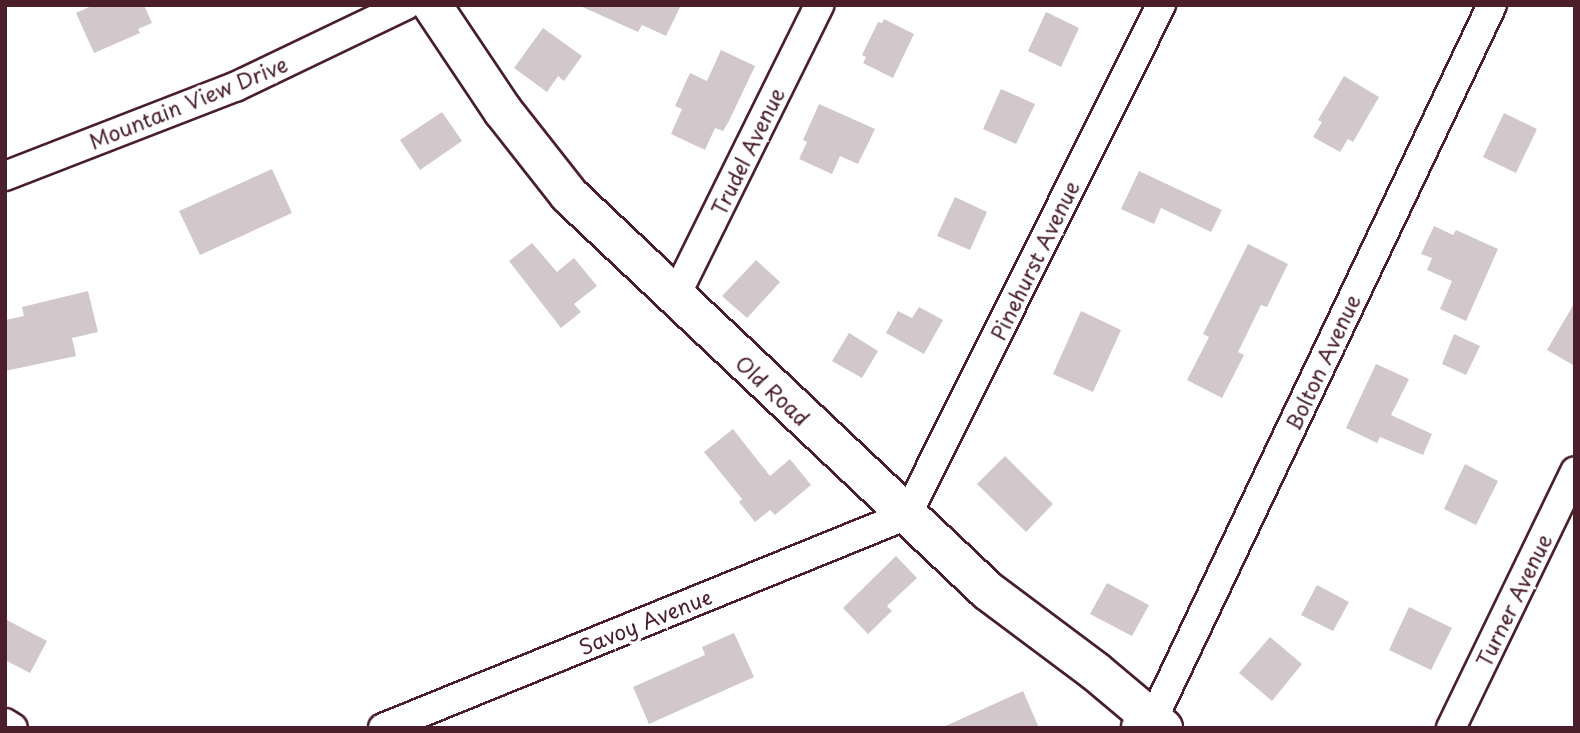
<!DOCTYPE html>
<style>
body{margin:0}
#map{position:relative;width:1580px;height:733px;overflow:hidden;background:#fff;font-family:"Playpen Sans",sans-serif}
div>[style]{position:absolute}
[style*='--x']{left:calc(var(--x)*1px);top:calc(var(--y)*1px);width:calc(var(--w)*1px);rotate:calc(var(--a)*1deg)}
.building>*{inset:0;background:#d2c7cb}
.roads{filter:drop-shadow(2px 0 #4a1f2b) drop-shadow(-2px 0 #4a1f2b) drop-shadow(0 2px #4a1f2b) drop-shadow(0 -2px #4a1f2b)}
.street>*{height:28px;margin:-14px;padding:0 14px;transform-origin:14px;border-radius:14px;background:#fff}
.secondary>*{height:38px;margin:-19px;padding:0 19px;transform-origin:19px;border-radius:19px;background:#fff}
span{translate:-50% -50%;white-space:nowrap;text-align:center;line-height:1.15;-webkit-text-stroke:7px #fff;paint-order:stroke}
.street-label{font-size:21px;color:#4a1f2b}
.frame{position:absolute;inset:0;border:7px solid #4a1f2b;pointer-events:none}
</style>
<div id="map">
<div class="building">
<div style="clip-path:polygon(94px 5px,144px 5px,152px 23px,138px 29px,140px 33px,94px 53px,76px 13px)"></div>
<div style="clip-path:polygon(578px 5px,681px 5px,666px 36px,642px 25px,638px 32px)"></div>
<div style="clip-path:polygon(1046px 12px,1079px 28px,1061px 67px,1028px 51px)"></div>
<div style="clip-path:polygon(884px 19px,914px 34px,893px 78px,863px 63px,866px 57px,862px 55px,878px 22px,882px 23px)"></div>
<div style="clip-path:polygon(543px 28px,582px 56px,564px 81px,558px 76px,547px 92px,514px 68px)"></div>
<div style="clip-path:polygon(721px 50px,755px 66px,729px 121px,723px 131px,715px 128px,705px 150px,671px 134px,682px 109px,675px 106px,690px 73px,707px 81px)"></div>
<div style="clip-path:polygon(1344px 76px,1379px 97px,1353px 142px,1348px 139px,1340px 152px,1313px 137px,1322px 122px,1318px 120px)"></div>
<div style="clip-path:polygon(1001px 89px,1035px 104px,1016px 144px,983px 129px)"></div>
<div style="clip-path:polygon(819px 104px,875px 129px,858px 164px,840px 156px,832px 174px,799px 159px,807px 142px,803px 140px)"></div>
<div style="clip-path:polygon(442px 112px,462px 141px,420px 170px,400px 140px)"></div>
<div style="clip-path:polygon(1504px 113px,1537px 129px,1516px 173px,1483px 157px)"></div>
<div style="clip-path:polygon(272px 169px,292px 213px,200px 255px,179px 211px)"></div>
<div style="clip-path:polygon(1139px 171px,1222px 210px,1211px 232px,1161px 208px,1154px 224px,1121px 209px)"></div>
<div style="clip-path:polygon(955px 197px,987px 212px,970px 250px,937px 236px)"></div>
<div style="clip-path:polygon(1434px 226px,1453px 235px,1456px 230px,1498px 249px,1466px 321px,1440px 309px,1452px 281px,1427px 270px,1432px 258px,1421px 254px)"></div>
<div style="clip-path:polygon(532px 243px,557px 272px,574px 258px,597px 286px,574px 304px,581px 312px,561px 328px,509px 261px)"></div>
<div style="clip-path:polygon(1248px 244px,1288px 264px,1267px 307px,1261px 305px,1238px 352px,1244px 355px,1222px 398px,1187px 380px,1209px 337px,1203px 334px)"></div>
<div style="clip-path:polygon(756px 260px,780px 282px,747px 318px,722px 296px)"></div>
<div style="clip-path:polygon(88px 291px,98px 332px,72px 338px,76px 356px,5px 371px,5px 320px,24px 316px,22px 307px)"></div>
<div style="clip-path:polygon(1575px 302px,1575px 366px,1547px 350px)"></div>
<div style="clip-path:polygon(919px 307px,943px 320px,924px 354px,886px 333px,898px 311px,912px 318px)"></div>
<div style="clip-path:polygon(1081px 311px,1121px 330px,1093px 392px,1053px 374px)"></div>
<div style="clip-path:polygon(849px 333px,878px 351px,862px 378px,832px 361px)"></div>
<div style="clip-path:polygon(1454px 334px,1480px 346px,1466px 375px,1442px 364px)"></div>
<div style="clip-path:polygon(1376px 364px,1409px 379px,1391px 415px,1432px 434px,1423px 455px,1380px 437px,1377px 443px,1346px 428px)"></div>
<div style="clip-path:polygon(733px 429px,770px 476px,790px 459px,811px 485px,775px 515px,770px 510px,755px 522px,739px 502px,742px 499px,704px 452px)"></div>
<div style="clip-path:polygon(1005px 456px,1053px 504px,1026px 532px,977px 484px)"></div>
<div style="clip-path:polygon(1465px 464px,1498px 481px,1476px 525px,1444px 509px)"></div>
<div style="clip-path:polygon(896px 556px,917px 578px,887px 606px,892px 611px,868px 634px,843px 608px)"></div>
<div style="clip-path:polygon(1107px 583px,1149px 605px,1132px 636px,1090px 614px)"></div>
<div style="clip-path:polygon(1317px 585px,1349px 602px,1333px 631px,1301px 615px)"></div>
<div style="clip-path:polygon(1409px 607px,1452px 628px,1431px 670px,1389px 650px)"></div>
<div style="clip-path:polygon(5px 619px,47px 641px,30px 673px,5px 660px)"></div>
<div style="clip-path:polygon(734px 633px,754px 677px,649px 724px,633px 687px,705px 655px,702px 647px)"></div>
<div style="clip-path:polygon(1270px 637px,1302px 664px,1272px 701px,1239px 673px)"></div>
<div style="clip-path:polygon(1023px 691px,1039px 728px,941px 728px)"></div>
</div>
<div class="roads">
<div class="street">
<div style="--x:5;--y:176;--w:247;--a:-21.2"></div>
<div style="--x:235;--y:87;--w:190;--a:-25.6"></div>
<div style="--x:675;--y:297;--w:326;--a:-63.7"></div>
<div style="--x:5;--y:723;--w:9;--a:32"></div>
<div style="--x:1136;--y:727;--w:19;--a:-25"></div>
<div style="--x:1153;--y:719;--w:790;--a:-64.6"></div>
<div style="--x:383;--y:728;--w:566;--a:-22.12"></div>
<div style="--x:907;--y:515;--w:570;--a:-63.52"></div>
<div style="--x:1451;--y:728;--w:285;--a:-64.2"></div>
</div>
<div class="secondary">
<div style="--x:432;--y:5;--w:128;--a:56.2"></div>
<div style="--x:503;--y:111;--w:107;--a:51.8"></div>
<div style="--x:569;--y:195;--w:577;--a:43.38"></div>
<div style="--x:988;--y:591;--w:134;--a:36.8"></div>
<div style="--x:1095;--y:671;--w:89;--a:40"></div>
</div>
</div>
<div class="street-label">
<span style="left:188px;top:102px;rotate:-22deg">Mountain View Drive</span>
<span style="left:747px;top:151px;rotate:-64deg">Trudel Avenue</span>
<span style="left:1034px;top:260px;rotate:-64deg">Pinehurst Avenue</span>
<span style="left:1322px;top:362px;rotate:-65deg">Bolton Avenue</span>
<span style="left:773px;top:390px;rotate:43deg">Old Road</span>
<span style="left:1513px;top:600px;rotate:-64deg">Turner Avenue</span>
<span style="left:645px;top:621px;rotate:-22deg">Savoy Avenue</span>
</div>
<div class="frame"></div>
</div>
